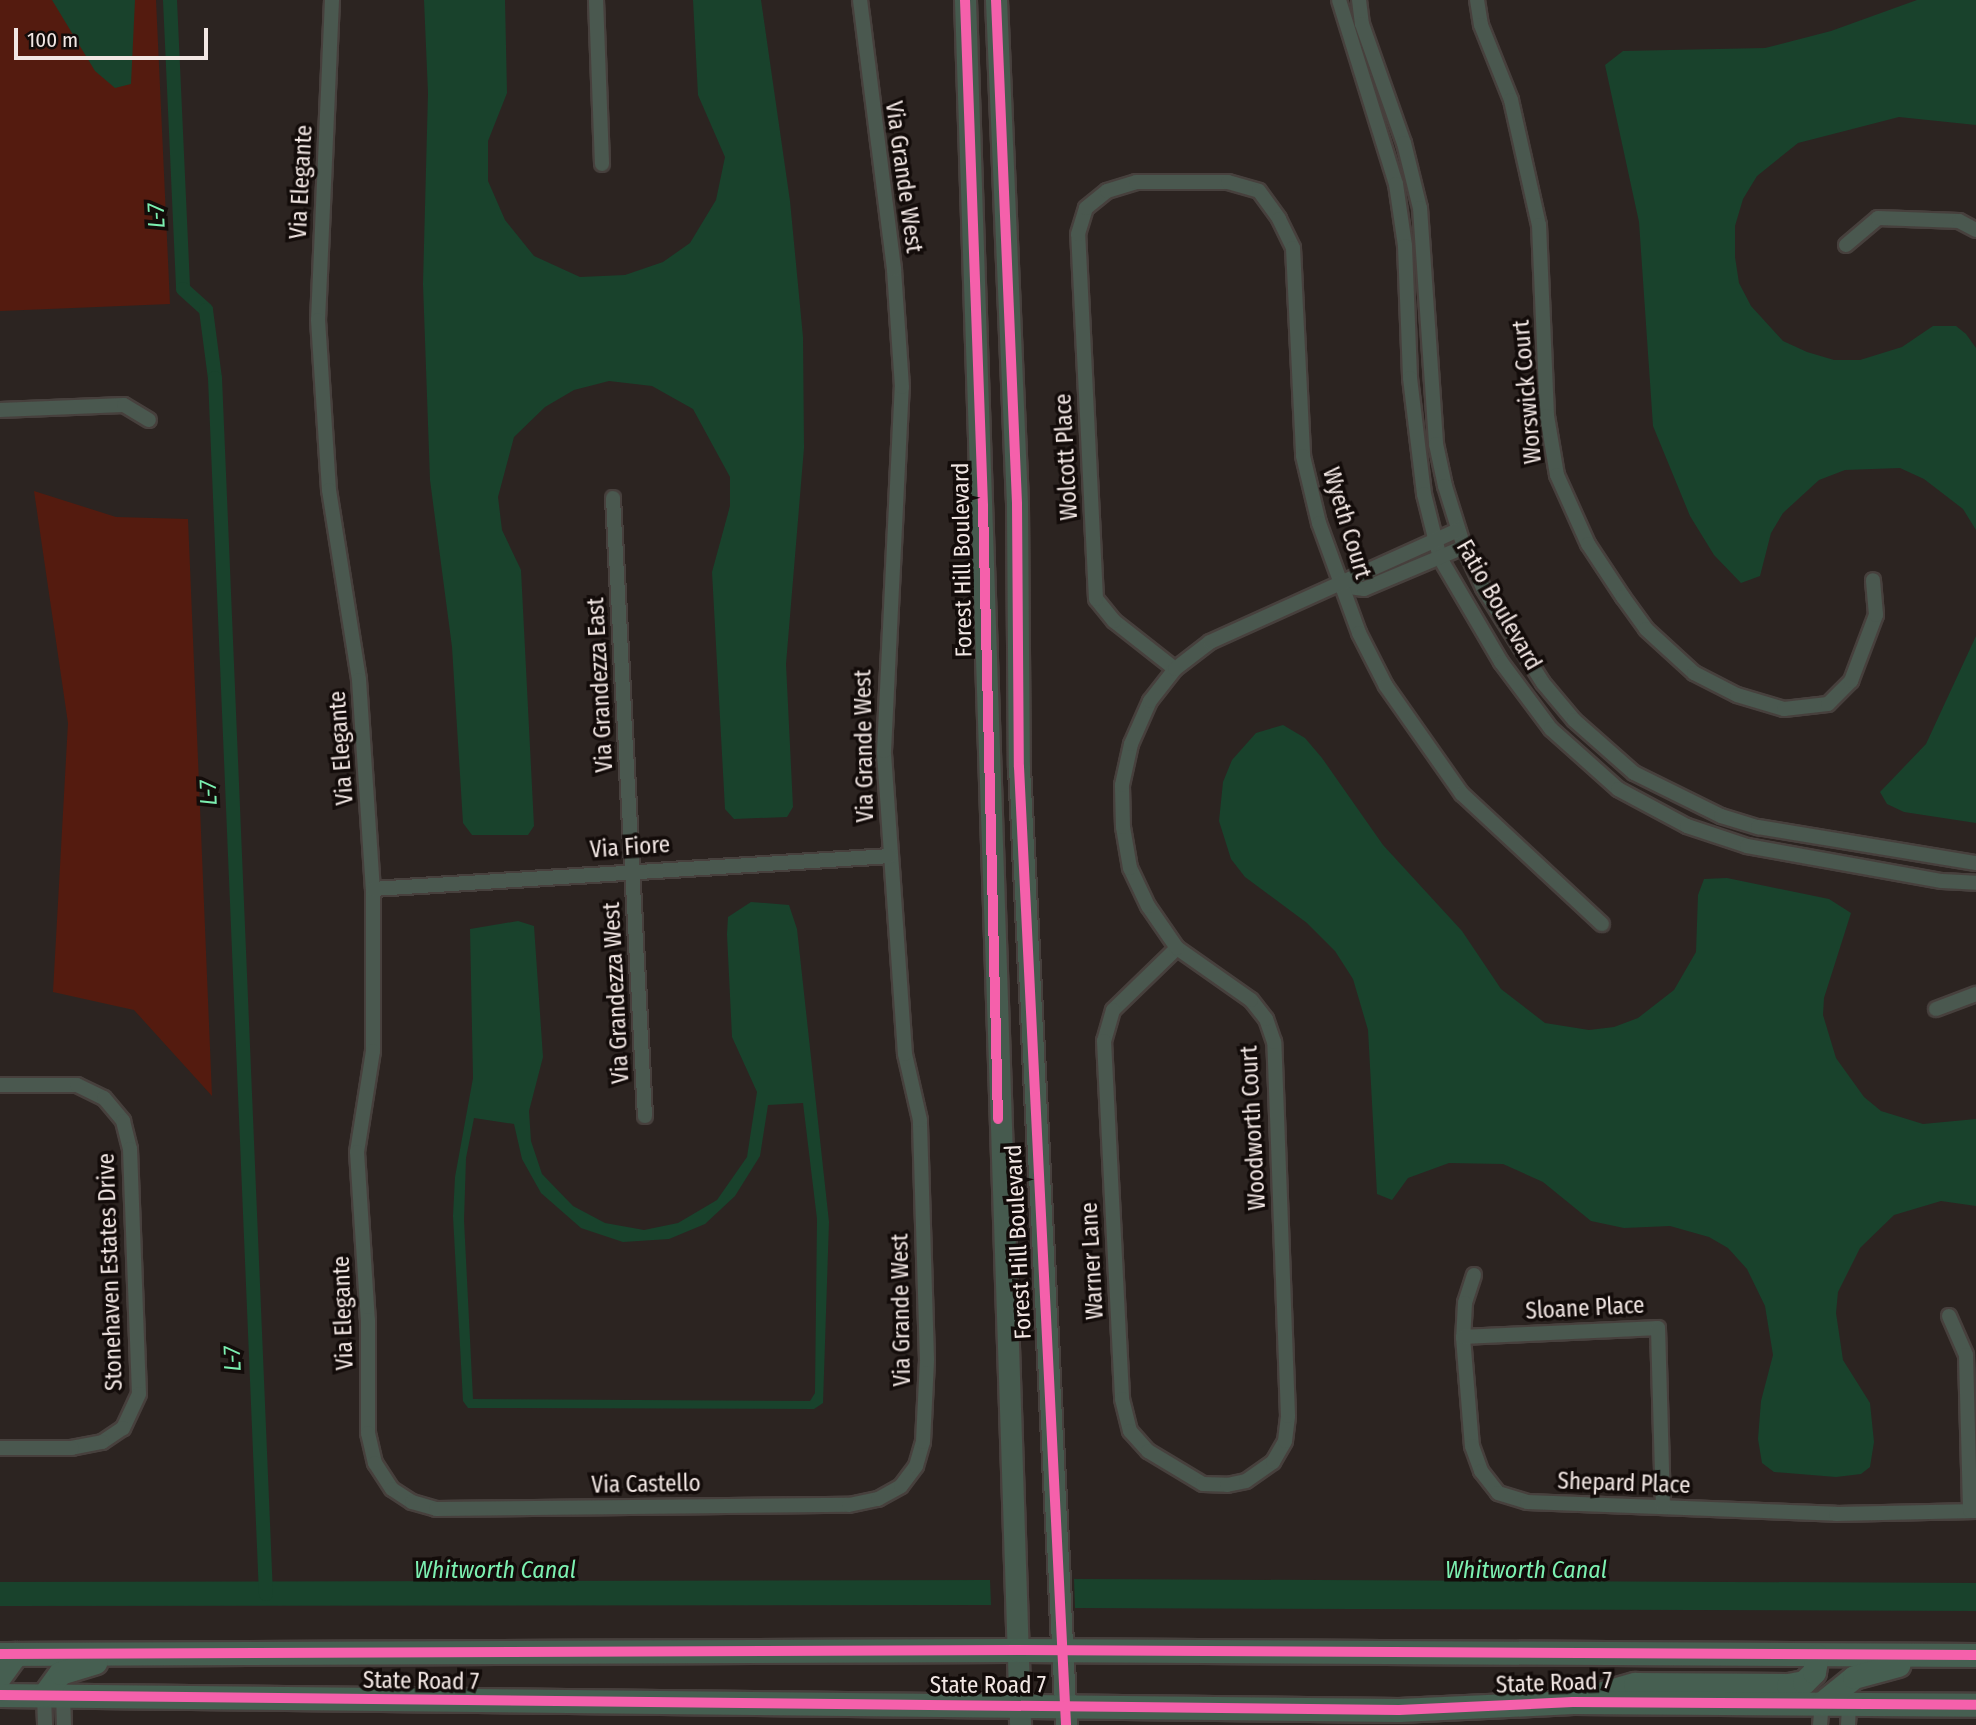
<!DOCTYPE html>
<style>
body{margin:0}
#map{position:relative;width:1976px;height:1725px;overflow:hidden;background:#2c2421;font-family:"Fira Sans Condensed",sans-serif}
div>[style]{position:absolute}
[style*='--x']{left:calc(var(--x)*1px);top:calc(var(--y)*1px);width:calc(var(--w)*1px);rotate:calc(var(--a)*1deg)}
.green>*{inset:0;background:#541b0f}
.water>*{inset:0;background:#19422c}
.canal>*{height:14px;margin:-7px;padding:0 7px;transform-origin:7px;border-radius:7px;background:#19422c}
.roads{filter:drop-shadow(2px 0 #47403d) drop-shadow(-2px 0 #47403d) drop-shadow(0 2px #47403d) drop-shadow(0 -2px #47403d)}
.minor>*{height:14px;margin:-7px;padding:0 7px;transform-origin:7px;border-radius:7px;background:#4a584f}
.secondary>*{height:21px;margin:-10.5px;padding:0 10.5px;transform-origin:10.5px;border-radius:10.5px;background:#465a4e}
.primary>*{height:23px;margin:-11.5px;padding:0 11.5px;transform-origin:11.5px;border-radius:11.5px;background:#465f51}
.cycleway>*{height:10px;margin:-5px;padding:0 5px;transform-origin:5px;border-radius:5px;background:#f560ab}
span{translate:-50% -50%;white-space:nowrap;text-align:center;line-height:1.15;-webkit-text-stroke:7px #130c0a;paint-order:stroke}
.street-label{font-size:23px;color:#f2e7e4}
.water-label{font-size:24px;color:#7cf0b1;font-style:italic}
.scale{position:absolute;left:14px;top:28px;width:194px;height:32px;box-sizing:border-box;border:4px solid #f2e7e4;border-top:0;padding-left:9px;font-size:21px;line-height:24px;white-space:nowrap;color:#f2e7e4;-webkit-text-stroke:5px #130c0a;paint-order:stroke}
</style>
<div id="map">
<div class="green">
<div style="clip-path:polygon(0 0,156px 0,170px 304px,0 311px)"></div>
<div style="clip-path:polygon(34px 491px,116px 517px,188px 519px,212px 1096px,134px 1010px,53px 992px,68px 723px)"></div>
</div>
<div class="water">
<div style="clip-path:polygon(52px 0,135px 0,131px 84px,115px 88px,95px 71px)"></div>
<div style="clip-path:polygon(424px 0,505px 0,507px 93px,488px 141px,488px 181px,505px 220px,534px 256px,580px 277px,625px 275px,663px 262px,690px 243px,716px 200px,725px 157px,698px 95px,693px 0,761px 0,790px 201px,803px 337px,804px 448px,786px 664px,793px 807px,787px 817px,734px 819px,725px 809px,712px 572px,730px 506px,730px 477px,693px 409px,652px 386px,609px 381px,574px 390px,545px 407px,514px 437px,498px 497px,502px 530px,521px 570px,534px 826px,528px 835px,472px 835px,463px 823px,452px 647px,430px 480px,423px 284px,428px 93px)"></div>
<div style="clip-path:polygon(1917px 0,1976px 0,1976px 125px,1899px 117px,1798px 143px,1757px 176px,1743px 199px,1735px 226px,1735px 257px,1739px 283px,1751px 306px,1783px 341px,1807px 352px,1834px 360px,1860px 360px,1902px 347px,1933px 326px,1956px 326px,1966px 334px,1976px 348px,1976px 530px,1963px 509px,1924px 479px,1900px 468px,1845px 470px,1819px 480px,1783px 513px,1771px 533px,1760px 576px,1741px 583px,1714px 555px,1690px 516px,1653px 426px,1639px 222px,1605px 65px,1623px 51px,1765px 48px,1831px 31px)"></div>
<div style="clip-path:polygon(1976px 636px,1976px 823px,1904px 812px,1887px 804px,1880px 792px,1926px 744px)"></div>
<div style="clip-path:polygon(1283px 725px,1305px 738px,1322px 758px,1383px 845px,1462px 931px,1501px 989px,1545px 1023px,1589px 1030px,1614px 1027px,1638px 1018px,1674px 990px,1696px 952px,1698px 895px,1704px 879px,1727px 878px,1829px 899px,1851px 913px,1824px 998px,1823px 1015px,1836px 1058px,1864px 1097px,1881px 1111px,1923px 1124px,1976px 1119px,1976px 1206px,1941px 1201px,1894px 1215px,1860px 1248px,1838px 1292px,1836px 1313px,1843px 1360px,1870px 1403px,1874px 1442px,1870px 1467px,1861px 1474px,1836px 1477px,1774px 1472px,1762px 1463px,1758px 1439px,1761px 1401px,1773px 1355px,1765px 1306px,1747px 1269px,1728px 1248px,1709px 1237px,1670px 1226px,1624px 1228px,1591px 1221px,1543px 1182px,1503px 1164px,1449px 1163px,1408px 1178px,1392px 1200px,1377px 1194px,1368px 1030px,1353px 979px,1335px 951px,1307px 923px,1245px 877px,1231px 859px,1219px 821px,1223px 782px,1232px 760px,1256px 733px)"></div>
<div style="clip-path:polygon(evenodd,751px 902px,789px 905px,797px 929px,829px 1222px,823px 1403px,814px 1409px,468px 1408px,463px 1401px,453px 1216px,455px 1177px,473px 1078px,470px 929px,518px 921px,534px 926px,543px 1057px,529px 1111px,531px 1141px,542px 1174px,573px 1206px,605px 1223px,644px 1230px,678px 1223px,717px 1200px,747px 1157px,757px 1092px,732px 1037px,727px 934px,728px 917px,751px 902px,803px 1103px,817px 1219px,815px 1393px,810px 1401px,473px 1399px,464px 1220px,466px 1158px,474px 1118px,514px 1124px,522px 1159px,541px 1193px,581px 1228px,623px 1242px,669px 1239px,705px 1224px,735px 1196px,760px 1156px,768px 1105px,803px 1103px)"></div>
<div style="clip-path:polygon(1074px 1579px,1976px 1583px,1976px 1611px,1075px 1608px)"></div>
<div style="clip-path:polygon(990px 1580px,991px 1605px,0 1606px,0 1582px)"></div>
</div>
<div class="canal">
<div style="--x:170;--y:0;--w:289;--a:87.4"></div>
<div style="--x:183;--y:289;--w:31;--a:42"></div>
<div style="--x:206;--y:310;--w:69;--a:82.5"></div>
<div style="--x:215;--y:378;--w:1217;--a:87.6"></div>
</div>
<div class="roads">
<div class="minor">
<div style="--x:332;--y:0;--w:320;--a:92.5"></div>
<div style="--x:318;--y:320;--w:170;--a:86.3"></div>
<div style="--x:329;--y:490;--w:192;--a:81"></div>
<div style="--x:359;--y:680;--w:209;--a:86.2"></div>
<div style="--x:373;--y:889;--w:162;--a:90"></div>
<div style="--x:373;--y:1051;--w:102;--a:99"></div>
<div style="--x:357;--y:1152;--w:168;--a:86.3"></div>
<div style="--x:368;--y:1320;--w:113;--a:90"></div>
<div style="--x:368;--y:1433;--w:31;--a:77"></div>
<div style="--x:375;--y:1463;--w:31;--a:57"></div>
<div style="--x:392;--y:1489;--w:24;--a:33"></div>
<div style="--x:412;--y:1502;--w:25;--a:16"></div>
<div style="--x:436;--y:1509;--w:413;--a:-0.6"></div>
<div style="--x:849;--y:1505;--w:30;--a:-12"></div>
<div style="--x:878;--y:1499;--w:26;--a:-29"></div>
<div style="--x:901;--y:1486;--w:25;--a:-53"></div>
<div style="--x:916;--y:1466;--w:25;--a:-74"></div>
<div style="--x:923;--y:1442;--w:82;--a:-87.2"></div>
<div style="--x:927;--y:1360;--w:240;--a:-91.7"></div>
<div style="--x:920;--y:1120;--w:68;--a:-102.8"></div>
<div style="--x:905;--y:1054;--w:304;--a:-94"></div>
<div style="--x:884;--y:751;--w:364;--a:-87.2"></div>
<div style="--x:902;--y:387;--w:118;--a:-93.9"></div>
<div style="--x:894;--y:269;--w:271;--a:-97.2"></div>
<div style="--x:596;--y:0;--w:164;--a:87.9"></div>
<div style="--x:1339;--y:0;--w:193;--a:72.8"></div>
<div style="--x:1396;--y:184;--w:63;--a:81.7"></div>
<div style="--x:1405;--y:246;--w:132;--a:87.8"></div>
<div style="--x:1410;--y:378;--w:117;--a:83.1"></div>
<div style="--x:1424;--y:494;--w:66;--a:76"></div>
<div style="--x:1440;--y:558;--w:121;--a:59.6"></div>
<div style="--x:1501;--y:662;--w:84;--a:53.3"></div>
<div style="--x:1551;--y:729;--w:90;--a:41.8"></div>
<div style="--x:1618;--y:789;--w:78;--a:28.2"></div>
<div style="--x:1687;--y:826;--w:63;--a:18.4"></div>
<div style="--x:1747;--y:846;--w:198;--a:10.2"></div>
<div style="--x:1942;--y:881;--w:34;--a:3"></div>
<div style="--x:1359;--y:0;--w:24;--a:83"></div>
<div style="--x:1362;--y:24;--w:126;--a:70.6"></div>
<div style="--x:1404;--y:143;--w:67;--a:76.2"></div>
<div style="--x:1420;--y:208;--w:237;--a:86.1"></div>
<div style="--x:1436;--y:444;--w:43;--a:77.9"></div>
<div style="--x:1445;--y:486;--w:64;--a:72.7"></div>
<div style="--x:1464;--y:547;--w:45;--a:65.1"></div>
<div style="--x:1483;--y:588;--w:112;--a:57.7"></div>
<div style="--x:1543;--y:683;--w:48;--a:50"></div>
<div style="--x:1574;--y:720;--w:80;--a:41.5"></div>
<div style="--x:1634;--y:773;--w:97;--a:26.3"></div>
<div style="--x:1721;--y:816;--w:39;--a:17"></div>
<div style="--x:1758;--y:827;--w:221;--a:9.4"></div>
<div style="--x:1477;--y:0;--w:25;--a:81"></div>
<div style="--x:1481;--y:25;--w:81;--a:68.2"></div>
<div style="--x:1511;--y:100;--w:128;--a:77.4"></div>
<div style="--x:1539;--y:225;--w:191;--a:87.6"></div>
<div style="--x:1547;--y:416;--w:60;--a:80.4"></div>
<div style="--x:1557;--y:475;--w:76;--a:65.8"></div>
<div style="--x:1588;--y:544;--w:64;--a:56.6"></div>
<div style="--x:1623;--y:597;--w:39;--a:54"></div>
<div style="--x:1646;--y:629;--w:65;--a:42.5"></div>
<div style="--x:1694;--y:673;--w:48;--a:27.1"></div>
<div style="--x:1737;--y:695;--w:49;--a:16.6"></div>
<div style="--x:1784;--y:709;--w:44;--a:-6.5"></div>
<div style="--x:1828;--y:704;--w:33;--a:-45"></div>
<div style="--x:1851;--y:681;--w:71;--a:-69.3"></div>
<div style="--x:1876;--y:615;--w:35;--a:-95"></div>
<div style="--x:1846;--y:245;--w:42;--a:-40.2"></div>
<div style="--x:1878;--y:218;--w:81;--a:2.1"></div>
<div style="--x:1959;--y:221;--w:19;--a:28"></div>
<div style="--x:0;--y:410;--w:124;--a:-2.3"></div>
<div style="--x:124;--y:405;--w:29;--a:31"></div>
<div style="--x:613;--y:498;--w:619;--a:87.04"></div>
<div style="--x:1342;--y:586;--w:22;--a:8"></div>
<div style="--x:1364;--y:589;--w:108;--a:-22.8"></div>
<div style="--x:1175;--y:669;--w:78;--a:-141.8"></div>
<div style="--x:1114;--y:621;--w:28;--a:-129"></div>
<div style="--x:1096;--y:599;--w:365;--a:-92.8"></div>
<div style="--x:1078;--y:234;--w:27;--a:-73"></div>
<div style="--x:1086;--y:208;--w:27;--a:-39"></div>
<div style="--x:1107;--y:191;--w:30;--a:-17"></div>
<div style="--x:1136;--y:182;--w:92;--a:0"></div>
<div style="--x:1228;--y:182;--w:32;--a:16"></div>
<div style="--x:1259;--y:191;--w:34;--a:54"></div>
<div style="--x:1279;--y:219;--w:32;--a:64"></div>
<div style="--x:1293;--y:248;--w:208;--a:87.2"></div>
<div style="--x:1303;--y:456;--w:69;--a:76.6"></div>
<div style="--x:1319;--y:523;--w:117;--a:70"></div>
<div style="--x:1359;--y:633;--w:59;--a:63"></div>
<div style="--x:1386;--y:686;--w:132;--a:54.9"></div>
<div style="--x:1462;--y:794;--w:191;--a:42.9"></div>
<div style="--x:373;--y:889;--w:518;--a:-3.65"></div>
<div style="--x:1177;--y:948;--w:89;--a:135.9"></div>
<div style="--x:1113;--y:1010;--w:32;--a:106"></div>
<div style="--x:1104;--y:1041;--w:358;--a:87.1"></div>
<div style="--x:1122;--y:1399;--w:33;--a:76"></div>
<div style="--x:1130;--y:1431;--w:27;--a:48"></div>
<div style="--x:1148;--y:1451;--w:64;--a:31"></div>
<div style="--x:1203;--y:1484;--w:24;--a:2"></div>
<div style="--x:1227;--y:1485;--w:19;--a:-12"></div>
<div style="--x:1246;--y:1481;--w:33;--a:-35"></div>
<div style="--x:1273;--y:1462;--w:24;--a:-60"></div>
<div style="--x:1285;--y:1441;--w:25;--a:-83"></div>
<div style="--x:1288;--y:1416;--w:374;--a:-92.1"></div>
<div style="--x:1274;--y:1042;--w:24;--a:-109"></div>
<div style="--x:1266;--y:1019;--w:24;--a:-128"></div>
<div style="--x:1251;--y:1000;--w:90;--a:-144.9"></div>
<div style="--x:1177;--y:948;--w:51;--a:-124.6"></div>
<div style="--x:1148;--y:906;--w:42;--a:-115.3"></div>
<div style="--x:1130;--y:868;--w:42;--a:-99.7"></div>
<div style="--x:1123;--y:827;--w:42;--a:-91.4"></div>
<div style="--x:1122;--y:785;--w:42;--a:-77.6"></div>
<div style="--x:1131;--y:744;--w:47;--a:-66.2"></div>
<div style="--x:1150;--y:701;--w:41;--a:-52"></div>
<div style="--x:1175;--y:669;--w:44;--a:-37.6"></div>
<div style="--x:1210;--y:642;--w:272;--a:-24.3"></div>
<div style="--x:1936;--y:1009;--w:43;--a:-20.6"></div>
<div style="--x:0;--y:1085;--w:77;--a:0"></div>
<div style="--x:77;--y:1085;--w:30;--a:26"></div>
<div style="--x:104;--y:1098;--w:30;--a:50"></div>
<div style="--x:123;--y:1121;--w:29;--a:76"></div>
<div style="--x:130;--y:1149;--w:245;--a:87.9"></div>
<div style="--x:139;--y:1394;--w:38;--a:115"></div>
<div style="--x:123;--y:1428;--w:25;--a:146"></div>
<div style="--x:102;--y:1442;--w:31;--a:169"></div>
<div style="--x:72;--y:1448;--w:72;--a:180"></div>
<div style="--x:1474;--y:1275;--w:29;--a:108"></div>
<div style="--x:1465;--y:1303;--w:34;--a:93"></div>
<div style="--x:1463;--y:1337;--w:109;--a:85.3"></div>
<div style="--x:1472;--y:1446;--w:27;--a:70"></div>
<div style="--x:1481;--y:1471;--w:28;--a:52"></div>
<div style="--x:1498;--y:1493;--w:30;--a:17"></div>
<div style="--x:1527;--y:1502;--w:309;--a:2.2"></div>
<div style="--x:1836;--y:1514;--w:140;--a:-1.2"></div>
<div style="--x:1949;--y:1316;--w:43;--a:66.4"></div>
<div style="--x:1966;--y:1355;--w:156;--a:88.5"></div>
<div style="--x:1463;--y:1337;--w:195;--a:-2.6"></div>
<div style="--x:1658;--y:1328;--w:178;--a:88.4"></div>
<div style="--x:44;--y:1695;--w:30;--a:88"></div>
<div style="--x:63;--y:1696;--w:29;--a:88"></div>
<div style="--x:1820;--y:1725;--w:22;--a:-85"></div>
<div style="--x:1848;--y:1725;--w:22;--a:-87"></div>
</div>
<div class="secondary">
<div style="--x:965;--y:0;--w:1726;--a:88.17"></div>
<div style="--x:996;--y:0;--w:504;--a:87.61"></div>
<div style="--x:1017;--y:504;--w:263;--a:89.6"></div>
<div style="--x:1019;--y:767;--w:959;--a:87.19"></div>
</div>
<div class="primary">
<div style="--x:0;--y:1654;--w:1018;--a:-0.23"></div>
<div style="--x:1018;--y:1650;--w:958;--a:0.3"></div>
<div style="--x:0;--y:1676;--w:27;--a:-54"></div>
<div style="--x:1599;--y:1694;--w:37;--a:-16"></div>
<div style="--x:1635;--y:1684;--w:153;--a:0.4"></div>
<div style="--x:1788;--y:1685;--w:16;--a:-11"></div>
<div style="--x:1804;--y:1682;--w:14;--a:-45"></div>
<div style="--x:1814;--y:1672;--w:17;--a:-80"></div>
<div style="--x:0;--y:1695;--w:1399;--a:0.61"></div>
<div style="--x:1399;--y:1710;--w:174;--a:-2.6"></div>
<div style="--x:1573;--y:1702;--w:403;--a:0.4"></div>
<div style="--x:44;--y:1695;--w:27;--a:-54"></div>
<div style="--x:60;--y:1673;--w:37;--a:-17"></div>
<div style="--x:1822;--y:1703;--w:41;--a:-39.1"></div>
<div style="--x:1854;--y:1677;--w:46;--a:-15.3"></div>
</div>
</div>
<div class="cycleway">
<div style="--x:965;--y:0;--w:506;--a:87.96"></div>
<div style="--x:983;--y:506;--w:613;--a:88.6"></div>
<div style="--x:996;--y:0;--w:504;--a:87.61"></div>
<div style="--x:1017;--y:504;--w:263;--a:89.6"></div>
<div style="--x:1019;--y:767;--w:959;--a:87.19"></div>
<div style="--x:0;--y:1654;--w:1018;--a:-0.23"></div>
<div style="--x:1018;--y:1650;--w:958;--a:0.3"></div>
<div style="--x:0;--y:1695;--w:1399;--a:0.61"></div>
<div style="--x:1399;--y:1710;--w:174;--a:-2.6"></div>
<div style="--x:1573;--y:1702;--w:403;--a:0.4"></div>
</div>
<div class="street-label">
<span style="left:904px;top:177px;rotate:82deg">Via Grande West</span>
<span style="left:301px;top:182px;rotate:-87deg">Via Elegante</span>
<span style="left:1527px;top:392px;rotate:-95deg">Worswick Court</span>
<span style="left:1066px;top:457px;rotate:-93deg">Wolcott Place</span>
<span style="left:1347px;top:523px;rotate:73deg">Wyeth Court</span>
<span style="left:962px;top:560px;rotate:-91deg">Forest Hill Boulevard</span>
<span style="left:1499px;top:605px;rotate:60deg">Fatio Boulevard</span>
<span style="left:600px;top:685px;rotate:-93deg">Via Grandezza East</span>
<span style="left:864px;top:746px;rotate:-91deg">Via Grande West</span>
<span style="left:341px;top:748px;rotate:-94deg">Via Elegante</span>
<span style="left:630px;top:847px;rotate:-4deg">Via Fiore</span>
<span style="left:616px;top:993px;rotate:-93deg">Via Grandezza West</span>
<span style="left:1253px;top:1128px;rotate:-93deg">Woodworth Court</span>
<span style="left:1018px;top:1242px;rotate:-93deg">Forest Hill Boulevard</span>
<span style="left:1092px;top:1261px;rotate:-93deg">Warner Lane</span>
<span style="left:110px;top:1272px;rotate:-92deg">Stonehaven Estates Drive</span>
<span style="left:1585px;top:1308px;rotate:-3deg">Sloane Place</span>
<span style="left:901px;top:1310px;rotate:-91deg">Via Grande West</span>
<span style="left:343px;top:1313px;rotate:-92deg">Via Elegante</span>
<span style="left:1624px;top:1483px;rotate:2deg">Shepard Place</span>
<span style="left:646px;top:1484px;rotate:-1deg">Via Castello</span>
<span style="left:421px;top:1681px;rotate:1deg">State Road 7</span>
<span style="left:1554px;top:1683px;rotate:-2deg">State Road 7</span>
<span style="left:988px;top:1685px">State Road 7</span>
</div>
<div class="water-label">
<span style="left:157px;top:216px;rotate:-93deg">L-7</span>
<span style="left:209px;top:793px;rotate:-92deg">L-7</span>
<span style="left:233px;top:1359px;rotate:-92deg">L-7</span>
<span style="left:495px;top:1571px">Whitworth Canal</span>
<span style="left:1526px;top:1571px">Whitworth Canal</span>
</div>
<div class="scale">100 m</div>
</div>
